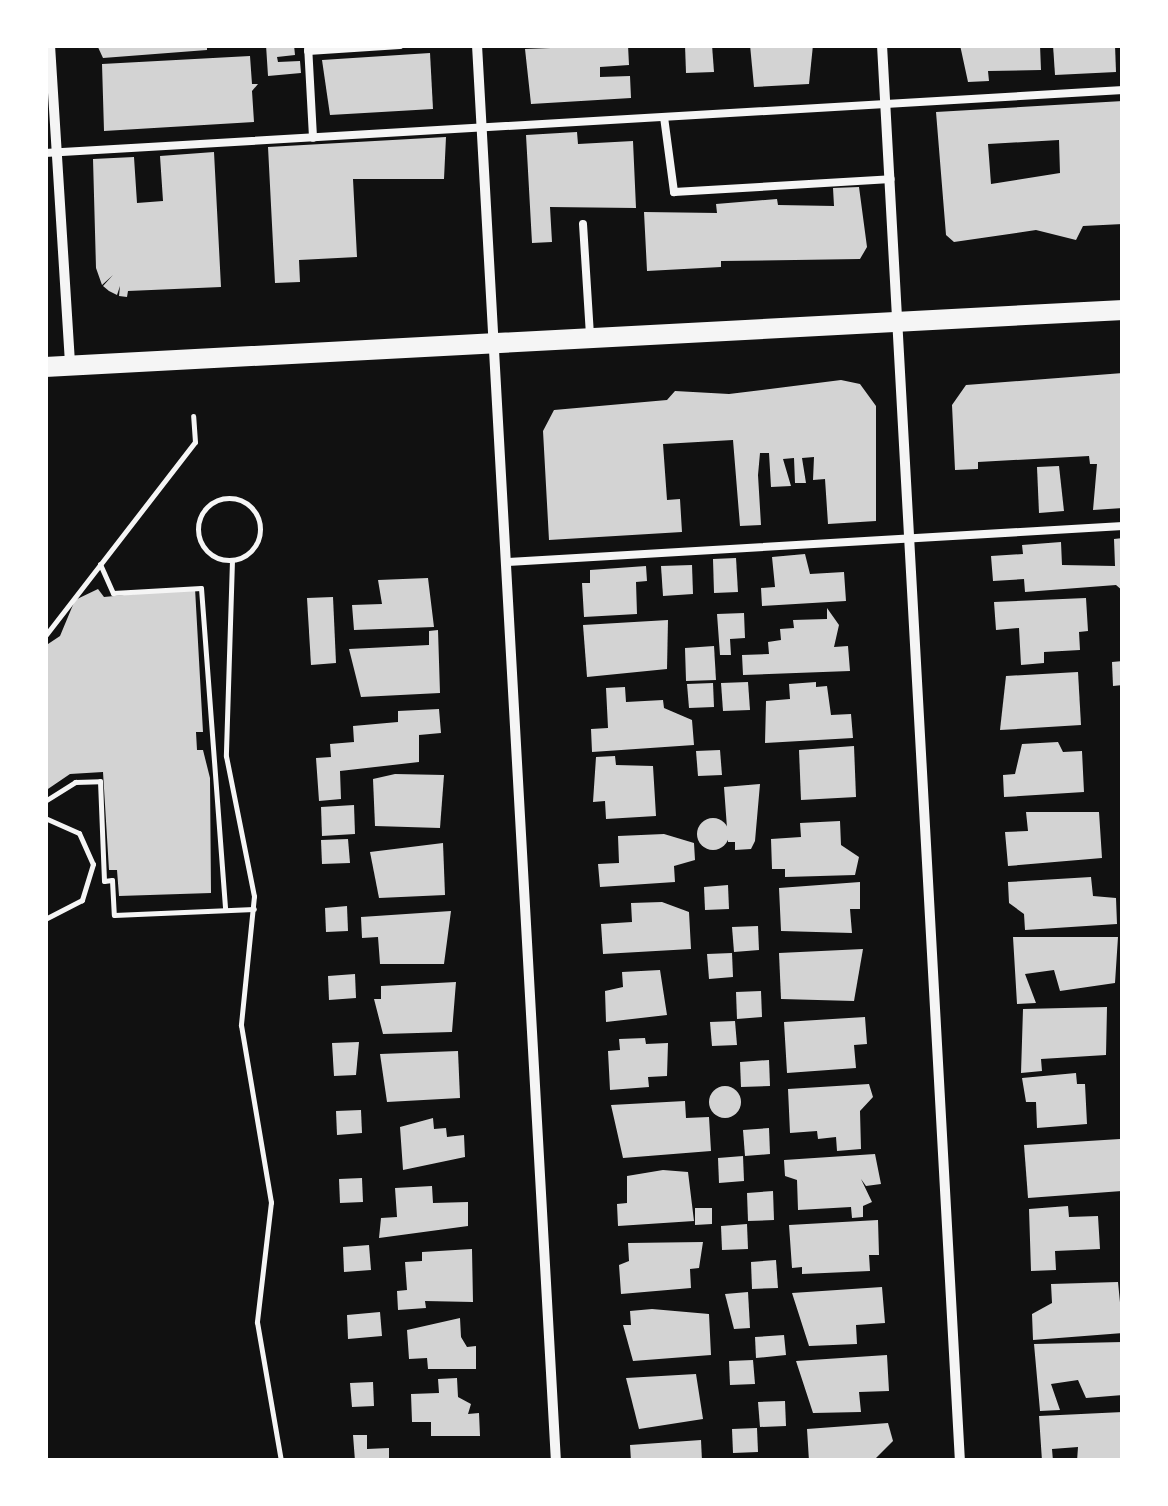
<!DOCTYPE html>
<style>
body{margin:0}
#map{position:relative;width:1168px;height:1506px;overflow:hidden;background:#111;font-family:Rubik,sans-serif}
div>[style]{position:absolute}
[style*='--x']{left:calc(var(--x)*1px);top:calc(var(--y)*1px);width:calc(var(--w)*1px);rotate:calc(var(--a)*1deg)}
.building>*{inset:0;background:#d3d3d3}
.round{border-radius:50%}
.path>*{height:5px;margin:-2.5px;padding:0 2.5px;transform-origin:2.5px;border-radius:2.5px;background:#f5f5f5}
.path>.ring{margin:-2.5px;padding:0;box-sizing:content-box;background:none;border:5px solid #f5f5f5;border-radius:50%}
.service>*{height:8px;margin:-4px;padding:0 4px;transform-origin:4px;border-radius:4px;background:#f5f5f5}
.minor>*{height:10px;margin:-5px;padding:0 5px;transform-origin:5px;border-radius:5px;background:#f5f5f5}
.secondary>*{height:20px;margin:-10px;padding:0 10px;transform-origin:10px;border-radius:10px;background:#f5f5f5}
span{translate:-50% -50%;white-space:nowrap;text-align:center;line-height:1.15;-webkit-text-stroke:9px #fff;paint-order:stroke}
.frame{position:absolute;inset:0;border:48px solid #fff;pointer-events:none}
</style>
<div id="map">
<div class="building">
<div style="clip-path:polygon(97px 45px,207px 45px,207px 50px,103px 58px)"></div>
<div style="clip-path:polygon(266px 45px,294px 45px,295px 55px,277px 57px,278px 62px,300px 61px,301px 73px,268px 76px)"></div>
<div style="clip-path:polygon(628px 45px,629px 65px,600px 67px,600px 77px,630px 76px,631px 98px,531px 104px,525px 49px)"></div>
<div style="clip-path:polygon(685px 45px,712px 45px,714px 72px,686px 73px)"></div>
<div style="clip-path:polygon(750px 45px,813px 45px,809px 84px,754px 87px)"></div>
<div style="clip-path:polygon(960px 45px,1040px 45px,1041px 70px,988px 71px,989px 81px,968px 82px)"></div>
<div style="clip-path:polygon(1053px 45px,1115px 45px,1116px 72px,1055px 75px)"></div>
<div style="clip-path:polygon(430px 53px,433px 109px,330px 115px,322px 60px)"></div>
<div style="clip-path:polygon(250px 56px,252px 84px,258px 84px,252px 91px,254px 122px,104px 131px,102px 64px)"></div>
<div style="clip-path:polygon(evenodd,1123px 101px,1123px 224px,1083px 226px,1076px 240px,1036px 230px,954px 242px,946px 235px,936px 112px,1123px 101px,1059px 140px,1060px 173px,991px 184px,988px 144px,1059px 140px)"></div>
<div style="clip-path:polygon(577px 132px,578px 144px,633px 141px,636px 208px,550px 207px,552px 242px,532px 243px,526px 135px)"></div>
<div style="clip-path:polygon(446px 137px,444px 179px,353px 179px,357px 257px,299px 260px,300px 282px,275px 283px,268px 147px)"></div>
<div style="clip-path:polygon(214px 152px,221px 287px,128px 291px,127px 297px,119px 296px,120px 286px,117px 295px,109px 291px,103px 286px,113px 275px,102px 285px,96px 268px,93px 159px,134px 157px,137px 203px,163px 201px,160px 156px)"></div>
<div style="clip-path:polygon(859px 187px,867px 247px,860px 259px,721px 261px,721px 267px,647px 271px,644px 212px,717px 213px,716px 204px,777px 199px,778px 205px,834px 206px,833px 188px)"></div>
<div style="clip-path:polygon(1123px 373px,1123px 508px,1093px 510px,1097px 464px,1090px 464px,1089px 456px,978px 462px,978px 469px,955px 470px,952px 405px,966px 385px)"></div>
<div style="clip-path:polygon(841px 380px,860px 384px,876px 406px,876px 521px,828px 524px,825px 479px,813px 480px,814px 457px,802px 458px,806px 483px,795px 483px,794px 458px,783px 459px,791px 486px,771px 487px,769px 453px,760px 453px,758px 475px,761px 525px,740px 526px,733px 440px,663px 444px,667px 500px,680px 499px,682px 532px,549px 540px,543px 431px,554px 410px,667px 400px,675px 391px,729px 394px)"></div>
<div style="clip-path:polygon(1059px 466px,1064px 511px,1039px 513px,1037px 467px)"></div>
<div style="clip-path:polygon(1123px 538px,1123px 591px,1116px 585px,1025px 592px,1024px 579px,993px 581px,991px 556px,1023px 554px,1022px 545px,1061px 542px,1062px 565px,1115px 566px,1114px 539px)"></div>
<div style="clip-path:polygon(805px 554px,810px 574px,844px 572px,846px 601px,762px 606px,761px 588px,775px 587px,772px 557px)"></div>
<div style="clip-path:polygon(736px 558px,738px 592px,714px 593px,713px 559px)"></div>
<div style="clip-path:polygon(692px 565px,693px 594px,663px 596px,661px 566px)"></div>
<div style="clip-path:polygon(646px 566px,647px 581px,636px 582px,637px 614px,584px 617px,582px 583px,590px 583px,590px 570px)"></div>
<div style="clip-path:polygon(428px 578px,434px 627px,354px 630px,352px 605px,382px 604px,378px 580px)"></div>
<div style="clip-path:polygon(195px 588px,203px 732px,196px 732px,197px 750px,203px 750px,210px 778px,211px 893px,119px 896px,117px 870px,109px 870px,103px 772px,70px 774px,45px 791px,45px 646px,60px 636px,75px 600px,98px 589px,104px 597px)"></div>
<div style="clip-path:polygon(333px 597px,336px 663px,311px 665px,307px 598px)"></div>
<div style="clip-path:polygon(1086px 598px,1088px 631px,1079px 632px,1080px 650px,1044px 652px,1044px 663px,1021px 665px,1019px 628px,996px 630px,994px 602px)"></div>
<div style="clip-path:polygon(827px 608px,839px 625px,834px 647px,848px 646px,850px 671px,743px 675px,742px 655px,769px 654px,768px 642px,781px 640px,780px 629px,794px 628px,793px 620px,827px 619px)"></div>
<div style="clip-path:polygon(744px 613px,745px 638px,730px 639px,731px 655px,720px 655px,717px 614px)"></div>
<div style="clip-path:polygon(668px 620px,667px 669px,587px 677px,583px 625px)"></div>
<div style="clip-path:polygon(438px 630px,440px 693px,361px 697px,349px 649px,429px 645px,429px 631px)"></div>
<div style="clip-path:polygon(714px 646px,716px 680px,686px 681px,685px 648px)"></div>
<div style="clip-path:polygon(1123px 661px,1123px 685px,1113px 686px,1112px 662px)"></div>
<div style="clip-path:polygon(1078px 672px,1081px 725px,1000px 730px,1006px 676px)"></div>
<div style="clip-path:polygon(748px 682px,750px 710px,723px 711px,721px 683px)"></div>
<div style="clip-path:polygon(816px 682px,816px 687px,827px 686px,831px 715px,851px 714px,853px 738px,765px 743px,766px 701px,790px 699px,789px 684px)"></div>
<div style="clip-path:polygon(713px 683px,714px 707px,689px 708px,687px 684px)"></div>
<div style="clip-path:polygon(625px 687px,626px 702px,663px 700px,664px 708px,692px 720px,694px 745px,592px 752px,591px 729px,608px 728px,606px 688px)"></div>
<div style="clip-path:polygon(439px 709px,441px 733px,419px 735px,419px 762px,340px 771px,341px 799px,319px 801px,316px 758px,331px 757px,330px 744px,354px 742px,353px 726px,398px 722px,398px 711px)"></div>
<div style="clip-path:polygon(1058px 742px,1063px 752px,1082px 751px,1084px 792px,1004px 797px,1003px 775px,1015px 774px,1022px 744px)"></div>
<div style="clip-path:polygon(854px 746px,856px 797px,801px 800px,799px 750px)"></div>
<div style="clip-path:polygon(720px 750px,722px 775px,698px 776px,696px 751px)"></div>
<div style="clip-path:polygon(615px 756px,616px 765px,653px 766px,656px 816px,606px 819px,605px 801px,593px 802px,596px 757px)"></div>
<div style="clip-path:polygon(395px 774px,444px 775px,440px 828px,375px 826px,373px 779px)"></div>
<div style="clip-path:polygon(760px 784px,755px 841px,751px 849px,735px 850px,735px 842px,728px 842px,724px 787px)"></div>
<div style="clip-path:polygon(354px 805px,355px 834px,322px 836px,321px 807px)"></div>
<div style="clip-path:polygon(1026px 812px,1099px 812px,1102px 858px,1008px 866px,1005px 832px,1028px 831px)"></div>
<div class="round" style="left:697px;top:818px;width:32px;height:32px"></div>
<div style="clip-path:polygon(840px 821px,841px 845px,859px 857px,855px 875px,785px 877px,785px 869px,772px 869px,771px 839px,801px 837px,800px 823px)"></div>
<div style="clip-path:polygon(664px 834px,694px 843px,695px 860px,674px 866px,675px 882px,600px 887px,598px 864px,619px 863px,618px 836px)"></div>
<div style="clip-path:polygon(348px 839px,350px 863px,322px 864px,321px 840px)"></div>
<div style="clip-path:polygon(443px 843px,445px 895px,379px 898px,370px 852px)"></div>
<div style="clip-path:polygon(1091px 877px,1093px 896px,1116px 898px,1117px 924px,1025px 930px,1024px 914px,1009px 903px,1008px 882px)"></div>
<div style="clip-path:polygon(860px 882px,860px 909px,850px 909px,852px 933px,781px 931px,779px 888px)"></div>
<div style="clip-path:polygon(728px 885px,729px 909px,705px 910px,704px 887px)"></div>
<div style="clip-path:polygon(662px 902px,689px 912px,691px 949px,603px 954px,601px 924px,632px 922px,631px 903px)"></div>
<div style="clip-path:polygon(347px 906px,348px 931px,326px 932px,325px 908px)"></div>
<div style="clip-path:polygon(451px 911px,444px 964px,380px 964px,378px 937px,362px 938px,361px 917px)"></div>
<div style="clip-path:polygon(758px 926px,759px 950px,734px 952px,732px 927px)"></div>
<div style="clip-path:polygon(1013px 937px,1118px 937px,1115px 983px,1060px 991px,1054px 970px,1025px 974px,1036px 1003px,1017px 1004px)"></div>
<div style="clip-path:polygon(863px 949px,854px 1001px,781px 999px,779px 953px)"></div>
<div style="clip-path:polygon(732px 953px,733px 977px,709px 979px,707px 954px)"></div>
<div style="clip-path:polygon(660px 970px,667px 1015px,606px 1022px,605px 991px,623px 987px,622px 972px)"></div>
<div style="clip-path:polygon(355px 974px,356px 998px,329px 1000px,328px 976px)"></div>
<div style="clip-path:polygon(456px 982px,452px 1032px,383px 1034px,374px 999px,381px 999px,381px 986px)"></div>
<div style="clip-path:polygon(761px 991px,762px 1017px,737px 1019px,736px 992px)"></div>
<div style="clip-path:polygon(1107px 1007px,1106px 1055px,1041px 1059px,1042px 1071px,1021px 1073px,1023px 1009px)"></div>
<div style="clip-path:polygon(865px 1017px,867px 1044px,854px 1045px,856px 1068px,787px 1073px,784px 1022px)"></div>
<div style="clip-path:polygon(735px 1021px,737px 1045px,712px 1046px,710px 1022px)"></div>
<div style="clip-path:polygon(645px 1038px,646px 1044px,668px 1043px,667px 1076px,648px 1077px,649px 1087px,610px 1090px,608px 1051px,620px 1050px,619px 1039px)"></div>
<div style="clip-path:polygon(359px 1042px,356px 1075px,334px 1076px,332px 1043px)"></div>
<div style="clip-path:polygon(458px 1051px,460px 1098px,387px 1102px,380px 1054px)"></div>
<div style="clip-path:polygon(769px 1060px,770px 1086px,741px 1087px,740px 1062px)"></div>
<div style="clip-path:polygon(1076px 1073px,1077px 1084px,1085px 1084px,1087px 1124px,1037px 1128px,1036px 1102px,1026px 1102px,1022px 1078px)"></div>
<div style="clip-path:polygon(869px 1084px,873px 1097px,860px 1111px,861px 1149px,837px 1151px,836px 1137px,818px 1139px,817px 1131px,790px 1133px,788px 1089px)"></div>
<div class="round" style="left:709px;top:1086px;width:32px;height:32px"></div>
<div style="clip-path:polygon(685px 1101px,686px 1118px,709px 1117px,711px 1151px,623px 1158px,611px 1105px)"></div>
<div style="clip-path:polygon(361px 1110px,362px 1133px,337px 1135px,336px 1111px)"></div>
<div style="clip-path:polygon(433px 1118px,434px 1129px,446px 1128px,447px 1137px,464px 1135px,465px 1157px,403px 1170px,400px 1127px)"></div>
<div style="clip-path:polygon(769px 1128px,770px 1154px,745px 1156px,743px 1130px)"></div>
<div style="clip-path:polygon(1120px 1139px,1122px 1191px,1028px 1198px,1024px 1145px)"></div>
<div style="clip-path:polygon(875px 1154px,881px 1184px,866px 1186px,861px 1179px,872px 1202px,863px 1206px,863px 1217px,852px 1218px,851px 1207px,798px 1210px,797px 1180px,785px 1176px,784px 1160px)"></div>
<div style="clip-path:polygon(743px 1156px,744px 1181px,719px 1183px,718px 1158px)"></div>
<div style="clip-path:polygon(663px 1170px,688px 1172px,694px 1221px,618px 1226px,617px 1204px,627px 1203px,627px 1176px)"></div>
<div style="clip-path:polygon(362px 1178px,363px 1202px,340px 1203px,339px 1179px)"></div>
<div style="clip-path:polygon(432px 1186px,433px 1203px,468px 1202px,468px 1226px,379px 1238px,381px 1218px,397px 1217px,395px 1188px)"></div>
<div style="clip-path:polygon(773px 1191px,774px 1220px,748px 1221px,747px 1193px)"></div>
<div style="clip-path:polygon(1068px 1206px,1069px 1217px,1098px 1216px,1100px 1249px,1055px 1251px,1056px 1270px,1031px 1271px,1029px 1209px)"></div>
<div style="clip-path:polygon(695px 1208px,712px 1208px,712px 1224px,695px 1225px)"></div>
<div style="clip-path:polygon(878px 1220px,879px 1255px,869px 1255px,870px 1271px,802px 1274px,802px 1267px,792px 1268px,789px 1225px)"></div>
<div style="clip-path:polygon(747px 1224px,748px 1249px,722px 1250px,721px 1226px)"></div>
<div style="clip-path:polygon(703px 1242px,699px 1268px,690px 1269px,691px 1288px,621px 1294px,619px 1265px,629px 1261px,628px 1243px)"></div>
<div style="clip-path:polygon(369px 1245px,371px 1270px,344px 1272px,343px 1247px)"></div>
<div style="clip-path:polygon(472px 1249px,473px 1302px,425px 1301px,426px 1308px,398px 1310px,397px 1291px,407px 1290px,405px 1262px,422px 1261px,422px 1252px)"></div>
<div style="clip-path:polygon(776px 1260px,778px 1288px,752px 1289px,751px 1262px)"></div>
<div style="clip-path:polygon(1118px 1282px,1123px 1333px,1033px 1340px,1032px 1314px,1052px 1303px,1051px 1284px)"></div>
<div style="clip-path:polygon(882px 1287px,885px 1323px,856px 1325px,857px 1344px,809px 1346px,792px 1293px)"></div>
<div style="clip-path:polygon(748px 1292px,750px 1328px,734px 1329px,725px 1294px)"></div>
<div style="clip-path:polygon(652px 1309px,709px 1314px,711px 1355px,633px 1361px,623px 1325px,631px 1325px,630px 1311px)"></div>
<div style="clip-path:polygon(380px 1312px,382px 1336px,348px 1339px,347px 1315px)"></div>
<div style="clip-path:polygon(460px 1318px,461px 1337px,467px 1347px,476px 1346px,476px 1369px,428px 1369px,427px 1358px,409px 1359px,407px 1330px)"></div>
<div style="clip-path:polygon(784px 1335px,786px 1355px,756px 1358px,755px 1337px)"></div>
<div style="clip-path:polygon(1123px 1342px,1123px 1395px,1086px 1398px,1078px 1380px,1051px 1384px,1060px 1410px,1040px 1411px,1034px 1344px)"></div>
<div style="clip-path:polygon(887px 1355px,889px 1391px,859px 1392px,861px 1412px,813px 1413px,796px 1361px)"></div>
<div style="clip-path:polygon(753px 1360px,755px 1384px,730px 1385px,729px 1361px)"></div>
<div style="clip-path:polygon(696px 1374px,703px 1419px,639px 1429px,626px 1378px)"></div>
<div style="clip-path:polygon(457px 1378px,458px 1397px,471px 1404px,468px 1414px,479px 1413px,480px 1436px,431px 1436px,431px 1422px,412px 1422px,411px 1394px,439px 1393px,438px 1379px)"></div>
<div style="clip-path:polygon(373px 1382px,374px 1406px,352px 1407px,350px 1383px)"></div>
<div style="clip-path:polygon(785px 1401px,786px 1426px,760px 1427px,758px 1402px)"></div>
<div style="clip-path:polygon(1123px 1412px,1123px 1461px,1077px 1461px,1078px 1447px,1052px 1449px,1053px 1461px,1042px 1461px,1039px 1416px)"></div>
<div style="clip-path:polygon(888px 1423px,893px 1441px,873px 1461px,809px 1461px,807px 1429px)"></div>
<div style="clip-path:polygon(757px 1428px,758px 1452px,733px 1453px,732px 1429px)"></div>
<div style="clip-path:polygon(353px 1435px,367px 1435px,367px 1449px,389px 1448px,389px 1461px,355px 1461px)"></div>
<div style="clip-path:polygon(701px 1440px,702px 1461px,631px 1461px,630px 1445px)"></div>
</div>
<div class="path">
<div class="ring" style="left:198px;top:498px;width:57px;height:57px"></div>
<div style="--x:232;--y:560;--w:196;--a:91.8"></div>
<div style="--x:226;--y:756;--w:143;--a:78.7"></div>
<div style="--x:254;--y:896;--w:130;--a:95.8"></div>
<div style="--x:241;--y:1025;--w:180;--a:80.4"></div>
<div style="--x:271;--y:1202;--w:121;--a:96.7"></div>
<div style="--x:257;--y:1322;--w:141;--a:80.2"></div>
<div style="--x:100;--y:564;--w:32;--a:66"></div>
<div style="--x:113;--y:593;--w:88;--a:-3.3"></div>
<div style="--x:201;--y:588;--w:323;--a:85.7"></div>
<div style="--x:45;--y:636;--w:245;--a:-52.3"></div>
<div style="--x:195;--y:442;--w:26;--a:-94"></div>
<div style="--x:45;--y:801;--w:36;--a:-32"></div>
<div style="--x:75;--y:782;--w:25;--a:-2"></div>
<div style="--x:100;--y:781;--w:100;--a:87.7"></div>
<div style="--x:104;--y:881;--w:8;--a:-7"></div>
<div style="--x:112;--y:880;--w:35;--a:87"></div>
<div style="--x:114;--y:915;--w:140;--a:-2.5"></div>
<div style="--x:45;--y:818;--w:37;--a:24"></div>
<div style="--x:79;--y:833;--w:34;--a:66"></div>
<div style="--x:93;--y:864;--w:38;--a:107"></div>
<div style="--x:82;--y:900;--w:42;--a:152.8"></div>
</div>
<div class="service">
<div style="--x:308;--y:45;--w:93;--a:86.9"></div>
<div style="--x:308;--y:51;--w:92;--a:-3.7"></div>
<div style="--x:664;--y:117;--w:76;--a:82.4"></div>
<div style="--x:674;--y:192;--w:217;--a:-3.4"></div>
<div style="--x:45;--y:153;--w:1080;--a:-3.34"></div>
<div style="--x:583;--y:224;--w:110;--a:86.4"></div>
<div style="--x:506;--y:562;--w:618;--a:-3.34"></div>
</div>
<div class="minor">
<div style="--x:50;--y:45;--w:321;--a:86.4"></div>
<div style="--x:477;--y:45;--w:1418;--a:86.81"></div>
<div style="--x:882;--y:45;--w:1418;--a:86.85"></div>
</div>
<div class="secondary">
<div style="--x:45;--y:367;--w:1080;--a:-3.03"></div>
</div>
<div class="frame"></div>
</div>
